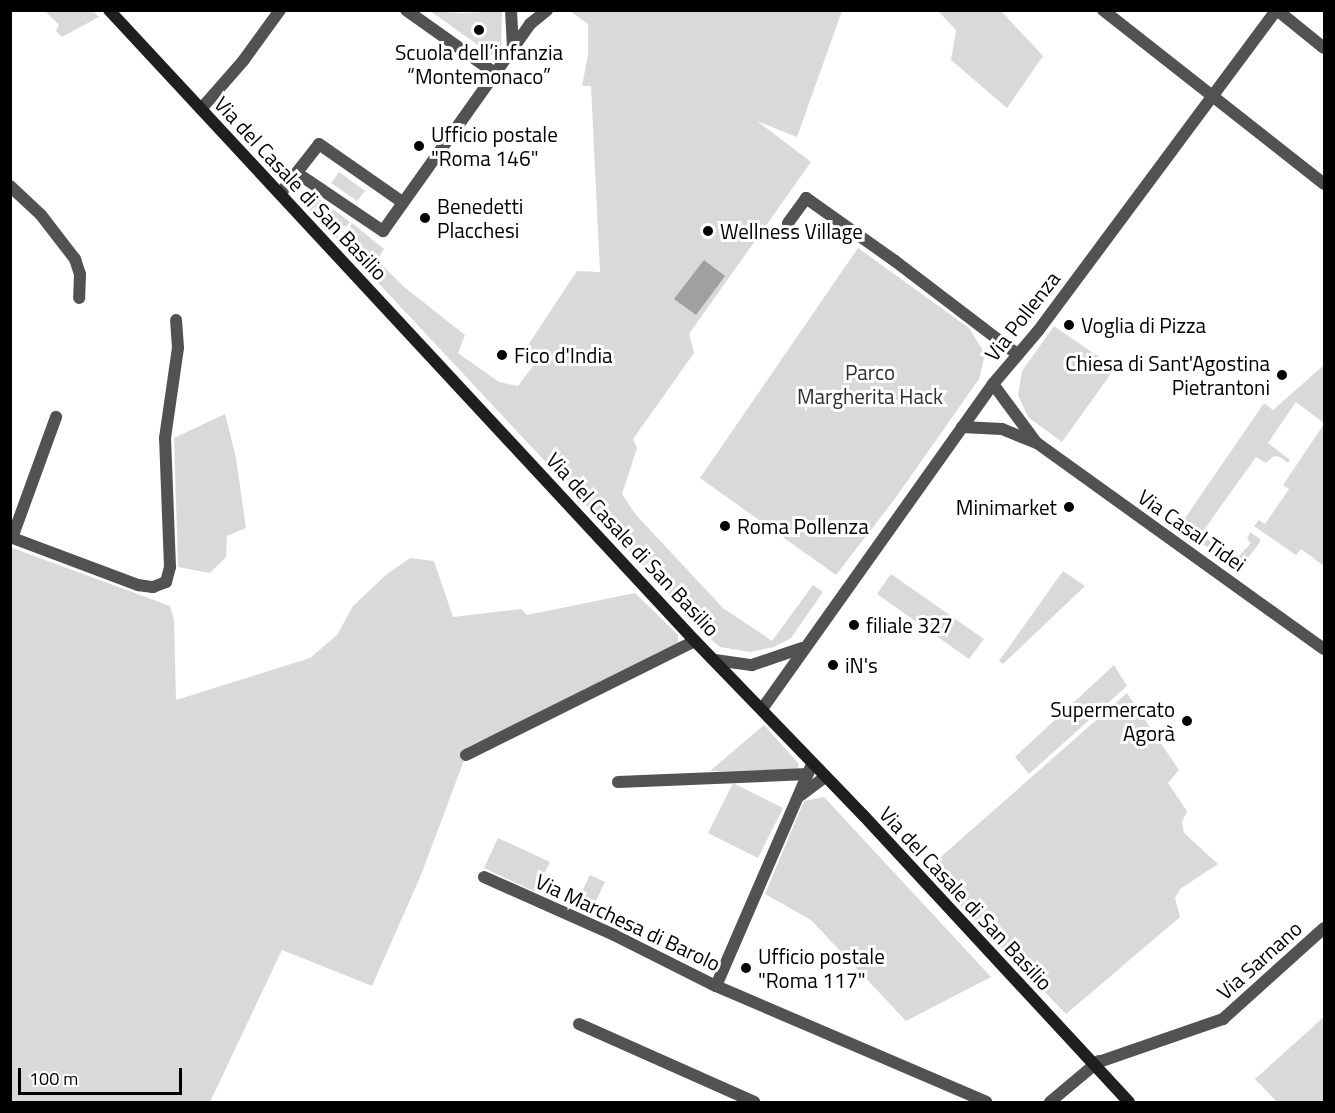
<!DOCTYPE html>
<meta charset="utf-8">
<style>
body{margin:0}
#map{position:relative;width:1335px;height:1113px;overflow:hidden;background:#fff;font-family:"Titillium Web",sans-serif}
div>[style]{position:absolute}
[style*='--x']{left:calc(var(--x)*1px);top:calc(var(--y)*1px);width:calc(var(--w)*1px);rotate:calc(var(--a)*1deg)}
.green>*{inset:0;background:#d9d9d9}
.water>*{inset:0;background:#a0a0a0}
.street>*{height:12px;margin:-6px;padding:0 6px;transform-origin:6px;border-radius:6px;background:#525252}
.secondary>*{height:12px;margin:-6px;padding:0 6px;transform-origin:6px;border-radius:6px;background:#1f1f1f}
.dots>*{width:16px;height:16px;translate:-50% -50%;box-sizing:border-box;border:3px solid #fff;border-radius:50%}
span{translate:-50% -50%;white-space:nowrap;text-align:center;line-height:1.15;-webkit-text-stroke:6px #fff;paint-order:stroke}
.poi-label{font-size:21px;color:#000}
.left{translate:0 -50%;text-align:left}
.right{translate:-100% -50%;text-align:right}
.street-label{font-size:21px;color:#000}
.park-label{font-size:21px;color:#303030}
.frame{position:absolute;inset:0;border:12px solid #000;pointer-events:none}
.scale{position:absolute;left:18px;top:1068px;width:164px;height:27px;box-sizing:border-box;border:3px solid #000;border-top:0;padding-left:8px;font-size:18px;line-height:21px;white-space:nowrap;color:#000;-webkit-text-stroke:4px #fff;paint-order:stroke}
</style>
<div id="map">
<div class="green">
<div style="clip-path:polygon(45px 11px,93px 11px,99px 17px,62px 37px,56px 31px,59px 25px)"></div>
<div style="clip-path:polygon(430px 11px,463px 13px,502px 11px,501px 49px,495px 57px)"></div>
<div style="clip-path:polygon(570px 11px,842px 11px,797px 137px,757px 121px,811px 162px,689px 334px,694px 353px,633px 439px,637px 448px,622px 494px,636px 515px,723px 608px,772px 641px,813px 585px,823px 592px,791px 638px,774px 647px,750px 652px,720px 647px,713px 641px,340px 242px,350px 236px,349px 228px,352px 223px,384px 249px,377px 260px,403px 286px,465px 335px,458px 353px,499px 382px,518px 386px,539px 358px,526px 348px,577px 271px,600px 272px,591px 86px,582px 86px,588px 55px,588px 24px)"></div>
<div style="clip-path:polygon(938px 11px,1001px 11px,1043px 56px,1007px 108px,951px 60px,956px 30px)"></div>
<div style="clip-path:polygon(339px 172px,365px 191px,357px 201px,331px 183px)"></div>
<div style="clip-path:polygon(316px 196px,350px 222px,347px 226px,340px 227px,337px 239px,306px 206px,308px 198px)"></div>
<div style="clip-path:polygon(858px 248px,969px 328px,985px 354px,979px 379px,894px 500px,836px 575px,700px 478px)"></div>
<div style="clip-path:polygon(1054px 326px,1115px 368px,1062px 442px,1028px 417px,1018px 395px,1022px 371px)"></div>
<div style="clip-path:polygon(1324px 365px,1324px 423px,1296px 402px,1268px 443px,1290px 460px,1288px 463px,1280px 457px,1274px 456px,1266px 463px,1256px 457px,1201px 534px,1235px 560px,1251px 543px,1247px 539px,1250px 532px,1260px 539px,1260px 542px,1239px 570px,1179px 527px,1264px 403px,1273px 410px)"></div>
<div style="clip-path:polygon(225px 414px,236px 458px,246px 528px,227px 536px,226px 557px,210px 573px,178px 567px,174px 438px)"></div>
<div style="clip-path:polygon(1324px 424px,1323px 455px,1324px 566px,1301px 549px,1296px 555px,1254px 526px,1259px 520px,1265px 524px,1289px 489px,1283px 485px)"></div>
<div style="clip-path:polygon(10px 547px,170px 606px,174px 620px,176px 700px,310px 658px,337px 635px,353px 606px,386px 575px,410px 558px,434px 561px,453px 617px,521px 609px,527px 615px,635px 593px,678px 635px,678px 643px,466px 748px,466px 755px,421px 875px,372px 986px,282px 950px,210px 1102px,11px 1102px)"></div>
<div style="clip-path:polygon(1063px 571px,1085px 586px,1003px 664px,999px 661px)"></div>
<div style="clip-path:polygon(891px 574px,984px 639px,969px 659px,877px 594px)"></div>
<div style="clip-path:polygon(1114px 665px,1127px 686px,1029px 774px,1015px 757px)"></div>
<div style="clip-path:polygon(1127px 693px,1179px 770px,1168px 783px,1187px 811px,1182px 822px,1184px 833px,1218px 864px,1180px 889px,1175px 898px,1180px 917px,1066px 1014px,926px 870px)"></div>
<div style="clip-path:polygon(764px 725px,799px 764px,797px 770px,710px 771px)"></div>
<div style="clip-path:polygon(733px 783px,783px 808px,758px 858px,708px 833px)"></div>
<div style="clip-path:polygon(824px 797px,991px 977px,906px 1021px,811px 920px,765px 894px,804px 801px)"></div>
<div style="clip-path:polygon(498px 838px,550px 862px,535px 892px,484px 868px)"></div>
<div style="clip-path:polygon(590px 875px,605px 882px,592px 909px,577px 902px)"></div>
<div style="clip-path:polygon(1324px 1017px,1324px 1102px,1277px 1102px,1255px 1079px)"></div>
</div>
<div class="water">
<div style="clip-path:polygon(704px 260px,725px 276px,696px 315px,674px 299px)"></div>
</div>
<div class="street">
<div style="--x:406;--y:10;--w:110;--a:35.4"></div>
<div style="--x:511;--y:10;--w:39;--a:87"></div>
<div style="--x:1103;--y:10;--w:281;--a:38.2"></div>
<div style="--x:1277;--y:10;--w:60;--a:39"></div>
<div style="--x:201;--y:109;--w:64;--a:-48.8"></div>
<div style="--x:243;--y:61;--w:63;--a:-54"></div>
<div style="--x:297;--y:173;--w:104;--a:34"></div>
<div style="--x:383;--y:231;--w:254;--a:-54.6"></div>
<div style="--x:530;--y:24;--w:22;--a:-39"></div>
<div style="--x:10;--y:186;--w:42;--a:43.1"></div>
<div style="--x:41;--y:215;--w:56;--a:52.3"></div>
<div style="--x:75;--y:259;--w:16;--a:72"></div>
<div style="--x:80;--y:274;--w:24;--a:92"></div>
<div style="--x:280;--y:194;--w:63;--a:-52"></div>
<div style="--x:319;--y:144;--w:101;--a:34.9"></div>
<div style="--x:788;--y:223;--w:31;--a:-54"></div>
<div style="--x:806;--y:198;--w:109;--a:35.3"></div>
<div style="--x:895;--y:261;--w:153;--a:37.3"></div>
<div style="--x:993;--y:384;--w:71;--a:53.6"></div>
<div style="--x:962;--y:427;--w:40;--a:2.9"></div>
<div style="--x:1002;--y:429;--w:38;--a:22"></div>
<div style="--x:1037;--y:443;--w:353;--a:35.7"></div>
<div style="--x:10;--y:537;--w:137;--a:20.6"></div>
<div style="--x:138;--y:585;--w:15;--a:8"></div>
<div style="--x:153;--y:587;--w:14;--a:-21"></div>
<div style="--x:166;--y:582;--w:16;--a:-75"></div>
<div style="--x:170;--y:567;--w:129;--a:-92.2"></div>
<div style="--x:165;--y:438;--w:91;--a:-81.8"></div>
<div style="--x:178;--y:348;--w:28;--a:-94"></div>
<div style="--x:12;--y:538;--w:129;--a:-70"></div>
<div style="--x:715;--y:660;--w:37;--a:8"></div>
<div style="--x:752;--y:665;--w:53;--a:-18.8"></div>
<div style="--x:762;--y:709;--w:399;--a:-54.6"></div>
<div style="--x:993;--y:384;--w:70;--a:-49.7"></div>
<div style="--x:1038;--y:331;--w:400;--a:-53.4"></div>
<div style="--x:466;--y:755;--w:256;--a:-26.5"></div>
<div style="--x:618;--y:782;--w:190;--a:-2.4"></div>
<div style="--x:801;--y:795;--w:30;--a:-37"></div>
<div style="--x:484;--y:877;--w:142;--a:24"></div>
<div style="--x:614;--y:935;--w:114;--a:26.6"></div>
<div style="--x:716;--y:986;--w:294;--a:23.2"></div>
<div style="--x:716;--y:986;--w:242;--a:-66.6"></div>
<div style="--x:579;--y:1024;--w:192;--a:24"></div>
<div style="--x:1093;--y:1064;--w:138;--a:-19.1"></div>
<div style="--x:1223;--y:1019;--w:136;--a:-42"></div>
<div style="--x:1050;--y:1102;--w:64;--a:-39.9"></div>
</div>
<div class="secondary">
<div style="--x:109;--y:10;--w:861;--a:47.12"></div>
<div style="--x:695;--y:641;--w:243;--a:46"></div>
<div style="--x:864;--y:816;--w:390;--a:47.2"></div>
</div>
<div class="dots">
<div style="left:479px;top:30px;background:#000"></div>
<div style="left:419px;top:146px;background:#000"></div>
<div style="left:425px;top:218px;background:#000"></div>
<div style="left:708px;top:231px;background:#000"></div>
<div style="left:1069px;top:325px;background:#000"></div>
<div style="left:502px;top:355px;background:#000"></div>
<div style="left:1282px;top:375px;background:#000"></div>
<div style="left:1069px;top:507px;background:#000"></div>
<div style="left:725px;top:526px;background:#000"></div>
<div style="left:854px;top:625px;background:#000"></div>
<div style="left:833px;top:665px;background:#000"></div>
<div style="left:1187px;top:721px;background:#000"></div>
<div style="left:746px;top:968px;background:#000"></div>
</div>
<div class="poi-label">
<span style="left:479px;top:64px">Scuola dell’infanzia<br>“Montemonaco”</span>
<span class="left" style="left:431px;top:146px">Ufficio postale<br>"Roma 146"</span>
<span class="left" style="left:437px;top:218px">Benedetti<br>Placchesi</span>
<span class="left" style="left:720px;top:231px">Wellness Village</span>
<span class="left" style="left:1081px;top:325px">Voglia di Pizza</span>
<span class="left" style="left:514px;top:355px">Fico d'India</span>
<span class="right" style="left:1270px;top:375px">Chiesa di Sant'Agostina<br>Pietrantoni</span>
<span class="right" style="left:1057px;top:507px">Minimarket</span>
<span class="left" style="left:737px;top:526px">Roma Pollenza</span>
<span class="left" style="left:866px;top:625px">filiale 327</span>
<span class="left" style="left:845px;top:665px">iN's</span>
<span class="right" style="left:1175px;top:721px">Supermercato<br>Agorà</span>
<span class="left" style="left:758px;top:968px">Ufficio postale<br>"Roma 117"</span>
</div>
<div class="street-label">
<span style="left:301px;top:188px;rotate:47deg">Via del Casale di San Basilio</span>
<span style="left:1022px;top:316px;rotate:-52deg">Via Pollenza</span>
<span style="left:1192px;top:530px;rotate:35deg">Via Casal Tidei</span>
<span style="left:633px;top:544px;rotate:47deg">Via del Casale di San Basilio</span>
<span style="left:966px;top:898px;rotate:47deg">Via del Casale di San Basilio</span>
<span style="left:628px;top:922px;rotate:25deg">Via Marchesa di Barolo</span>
<span style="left:1259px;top:960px;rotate:-42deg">Via Sarnano</span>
</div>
<div class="park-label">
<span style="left:870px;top:384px">Parco<br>Margherita Hack</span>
</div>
<div class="frame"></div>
<div class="scale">100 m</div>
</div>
